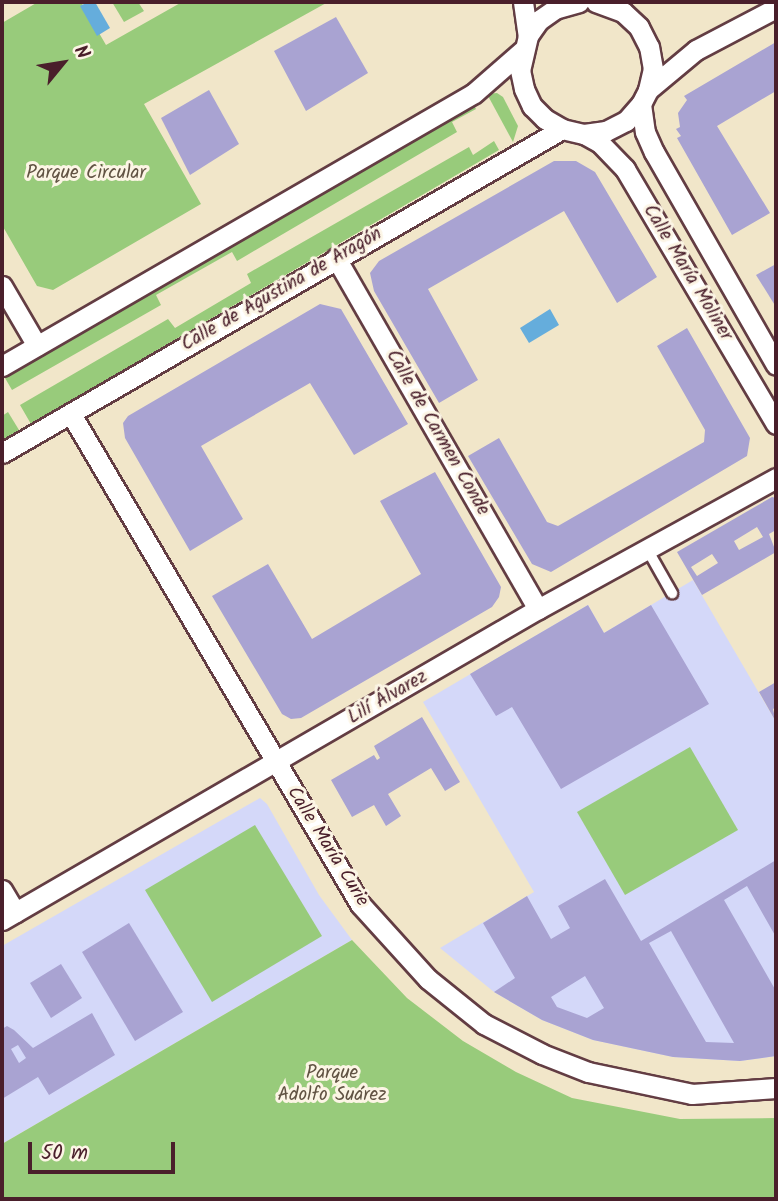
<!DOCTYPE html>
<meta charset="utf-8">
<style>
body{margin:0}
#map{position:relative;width:778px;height:1201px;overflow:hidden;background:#f1e6c9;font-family:Kalam,sans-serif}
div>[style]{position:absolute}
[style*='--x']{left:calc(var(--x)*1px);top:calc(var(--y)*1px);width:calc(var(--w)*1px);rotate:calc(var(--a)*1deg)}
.built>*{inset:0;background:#d4d8f9}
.green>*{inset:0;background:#98cb7b}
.water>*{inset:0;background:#65addc}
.building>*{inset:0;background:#a9a3d2}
.roads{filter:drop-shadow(2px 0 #633d43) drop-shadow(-2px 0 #633d43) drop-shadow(0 2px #633d43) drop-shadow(0 -2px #633d43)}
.lane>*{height:10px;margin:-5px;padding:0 5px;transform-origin:5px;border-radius:5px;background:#fff}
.street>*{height:19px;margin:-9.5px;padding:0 9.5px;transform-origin:9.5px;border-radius:9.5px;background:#fff}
span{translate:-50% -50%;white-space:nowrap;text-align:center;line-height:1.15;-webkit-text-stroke:6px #fcf5e5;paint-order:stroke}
.park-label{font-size:19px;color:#615343}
.street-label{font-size:19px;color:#4a1f2b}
.frame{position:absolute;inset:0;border:4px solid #4a1f2b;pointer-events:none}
.north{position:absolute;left:28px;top:28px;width:70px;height:70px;-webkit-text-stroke:5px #fcf5e5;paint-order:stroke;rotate:60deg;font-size:19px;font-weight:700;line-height:28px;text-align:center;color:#4a1f2b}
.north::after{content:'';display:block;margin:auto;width:24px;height:32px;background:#4a1f2b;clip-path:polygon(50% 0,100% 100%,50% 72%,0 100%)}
.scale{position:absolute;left:28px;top:1142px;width:147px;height:32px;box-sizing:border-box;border:4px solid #4a1f2b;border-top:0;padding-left:9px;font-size:21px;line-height:24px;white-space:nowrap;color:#4a1f2b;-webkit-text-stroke:5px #fcf5e5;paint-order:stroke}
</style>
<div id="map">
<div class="built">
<div style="clip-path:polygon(693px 580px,776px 722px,776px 1056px,740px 1061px,673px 1057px,593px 1040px,542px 1020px,494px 992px,440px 948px,534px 892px,423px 702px,588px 605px,604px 633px)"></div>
<div style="clip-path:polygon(260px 798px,267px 804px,319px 895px,352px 940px,2px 1144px,2px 946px)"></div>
</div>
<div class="green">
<div style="clip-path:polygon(38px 2px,81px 2px,106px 45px,182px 2px,328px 2px,144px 104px,201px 204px,53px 290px,37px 286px,2px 225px,2px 23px)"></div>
<div style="clip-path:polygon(112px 2px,138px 2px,144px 11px,124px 22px)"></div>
<div style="clip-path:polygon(497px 93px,503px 97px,518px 126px,513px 142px,487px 94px)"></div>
<div style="clip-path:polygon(471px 100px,476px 109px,452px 122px,457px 132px,237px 261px,232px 252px,156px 295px,161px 305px,12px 390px,2px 373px)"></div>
<div style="clip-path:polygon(494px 141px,499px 150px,31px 424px,20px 405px,168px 319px,175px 328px,251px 283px,247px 274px,469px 147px,473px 155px)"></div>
<div style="clip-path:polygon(8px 412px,19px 430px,2px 440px,2px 416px)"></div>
<div style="clip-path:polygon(690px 747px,738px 830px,625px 895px,577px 812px)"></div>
<div style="clip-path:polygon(255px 825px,322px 936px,212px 1002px,145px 890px)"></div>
<div style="clip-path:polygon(352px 940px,407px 998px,463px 1041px,516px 1072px,572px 1098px,680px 1119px,776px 1118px,776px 1199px,2px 1199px,2px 1144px)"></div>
</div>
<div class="water">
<div style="clip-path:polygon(88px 2px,95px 2px,110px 28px,97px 36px,80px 6px)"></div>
<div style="clip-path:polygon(550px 309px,559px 325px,529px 343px,520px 328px)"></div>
</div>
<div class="building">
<div style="clip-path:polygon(336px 17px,368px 73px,306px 111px,274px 51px)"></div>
<div style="clip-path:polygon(776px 42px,776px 91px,717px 126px,770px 213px,732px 235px,677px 138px,681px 136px,676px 129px,680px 127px,678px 113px,687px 100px,684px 96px)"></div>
<div style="clip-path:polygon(209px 90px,239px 144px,190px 175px,161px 118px)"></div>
<div style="clip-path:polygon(554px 161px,576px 161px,595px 172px,657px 277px,617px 303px,564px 211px,428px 289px,478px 380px,439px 403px,374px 291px,370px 273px,379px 261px)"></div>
<div style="clip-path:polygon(776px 264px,776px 307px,756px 275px)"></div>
<div style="clip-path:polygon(320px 304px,341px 309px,408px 424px,354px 455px,310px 383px,201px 446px,243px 519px,190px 551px,125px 438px,123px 423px,128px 416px)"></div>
<div style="clip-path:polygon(687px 328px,750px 438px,747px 456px,551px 572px,532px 564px,468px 456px,499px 438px,547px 522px,558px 526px,704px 442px,705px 430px,657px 346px)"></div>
<div style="clip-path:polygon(435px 472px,501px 587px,499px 597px,492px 607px,301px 718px,291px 719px,282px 714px,212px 596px,268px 564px,312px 639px,421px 574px,380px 501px)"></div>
<div style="clip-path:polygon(evenodd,772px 497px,776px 498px,776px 530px,769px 534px,776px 552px,702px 595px,677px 552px,772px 497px,757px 527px,763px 537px,739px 550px,734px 541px,757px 527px,772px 497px,712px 554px,718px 563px,697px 576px,691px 567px,712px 554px)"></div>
<div style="clip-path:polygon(588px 605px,604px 633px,651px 605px,709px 704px,561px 789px,512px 707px,496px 716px,470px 674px)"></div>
<div style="clip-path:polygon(776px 682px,776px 707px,773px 709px,776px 722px,759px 692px)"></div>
<div style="clip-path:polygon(422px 717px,460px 782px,445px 791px,431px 768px,388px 794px,401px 816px,386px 826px,374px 805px,352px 817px,331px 780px,374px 755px,377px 760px,380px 758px,374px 746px)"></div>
<div style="clip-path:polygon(evenodd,776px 860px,776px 937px,747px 886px,724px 900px,776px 991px,776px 1056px,740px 1061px,673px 1057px,593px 1040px,542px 1020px,494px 992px,515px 978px,483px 923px,527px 896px,551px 939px,570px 928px,558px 906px,605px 879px,641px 941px,776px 860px,671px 931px,734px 1043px,706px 1042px,649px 943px,671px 931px,776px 860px,585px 976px,604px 1008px,587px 1018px,557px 1007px,551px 997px,585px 976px)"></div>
<div style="clip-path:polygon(129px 923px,183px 1012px,135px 1041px,82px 952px)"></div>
<div style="clip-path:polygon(61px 964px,82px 998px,51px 1018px,30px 983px)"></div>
<div style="clip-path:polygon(evenodd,92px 1013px,115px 1055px,49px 1095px,38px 1077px,2px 1099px,2px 1029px,7px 1026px,14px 1030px,33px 1048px,92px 1013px,18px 1045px,26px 1058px,19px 1063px,11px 1049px,18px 1045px)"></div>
</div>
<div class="roads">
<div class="lane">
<div style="--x:647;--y:549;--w:51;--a:60.4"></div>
</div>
<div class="street">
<div style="--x:523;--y:2;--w:34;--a:82"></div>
<div style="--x:579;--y:2;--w:25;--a:164"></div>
<div style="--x:555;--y:9;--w:19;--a:145"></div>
<div style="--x:539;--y:20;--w:19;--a:125"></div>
<div style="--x:528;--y:36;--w:35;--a:103"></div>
<div style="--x:520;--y:70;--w:19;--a:78"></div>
<div style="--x:524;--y:89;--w:19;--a:65"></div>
<div style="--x:532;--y:106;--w:18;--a:45"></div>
<div style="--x:545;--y:119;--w:20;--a:30"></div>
<div style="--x:562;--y:129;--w:23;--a:13"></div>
<div style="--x:584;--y:134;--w:22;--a:-8"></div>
<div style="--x:606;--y:131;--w:22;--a:-27"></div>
<div style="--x:626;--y:121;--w:23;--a:-49"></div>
<div style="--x:641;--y:104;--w:16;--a:-63"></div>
<div style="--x:648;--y:90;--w:22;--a:-77"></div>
<div style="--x:653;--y:69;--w:22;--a:-100"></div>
<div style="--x:649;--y:47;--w:22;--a:-117"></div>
<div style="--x:639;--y:27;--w:22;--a:-137"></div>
<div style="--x:623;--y:12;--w:29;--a:-160"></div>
<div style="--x:648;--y:90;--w:62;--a:-39.8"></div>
<div style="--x:696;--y:50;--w:90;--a:-27.7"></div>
<div style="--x:641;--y:104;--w:28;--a:82"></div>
<div style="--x:645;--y:132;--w:22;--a:66"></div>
<div style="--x:654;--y:152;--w:245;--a:60.2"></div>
<div style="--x:584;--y:134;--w:18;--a:29"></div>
<div style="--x:600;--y:143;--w:36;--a:46"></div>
<div style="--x:625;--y:169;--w:296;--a:59.4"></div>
<div style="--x:336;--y:258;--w:405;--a:60.1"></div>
<div style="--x:2;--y:286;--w:69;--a:59.7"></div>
<div style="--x:2;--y:366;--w:545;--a:-30.04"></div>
<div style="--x:474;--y:93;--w:64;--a:-41.2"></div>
<div style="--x:71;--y:414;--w:569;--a:59.47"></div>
<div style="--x:360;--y:904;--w:101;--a:47.8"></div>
<div style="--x:428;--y:979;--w:72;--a:38.8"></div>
<div style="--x:484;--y:1024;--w:65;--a:27.3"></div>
<div style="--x:542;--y:1054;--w:49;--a:21.4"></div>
<div style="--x:588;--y:1072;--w:106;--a:11.9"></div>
<div style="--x:692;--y:1094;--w:84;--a:-4.1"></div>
<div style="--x:2;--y:453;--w:647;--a:-30.05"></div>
<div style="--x:2;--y:890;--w:26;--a:59"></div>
<div style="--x:2;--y:920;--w:620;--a:-30.12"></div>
<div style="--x:538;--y:609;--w:272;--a:-28.8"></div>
</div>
</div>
<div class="park-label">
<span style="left:86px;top:174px">Parque Circular</span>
<span style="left:332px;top:1085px">Parque<br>Adolfo Suárez</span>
</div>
<div class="street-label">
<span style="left:687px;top:273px;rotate:59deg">Calle María Moliner</span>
<span style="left:282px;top:290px;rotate:-30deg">Calle de Agustina de Aragón</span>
<span style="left:437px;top:433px;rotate:60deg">Calle de Carmen Conde</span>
<span style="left:388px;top:698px;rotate:-30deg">Lilí Álvarez</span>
<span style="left:327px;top:847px;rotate:58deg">Calle María Curie</span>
</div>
<div class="frame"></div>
<div class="north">N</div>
<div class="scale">50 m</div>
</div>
